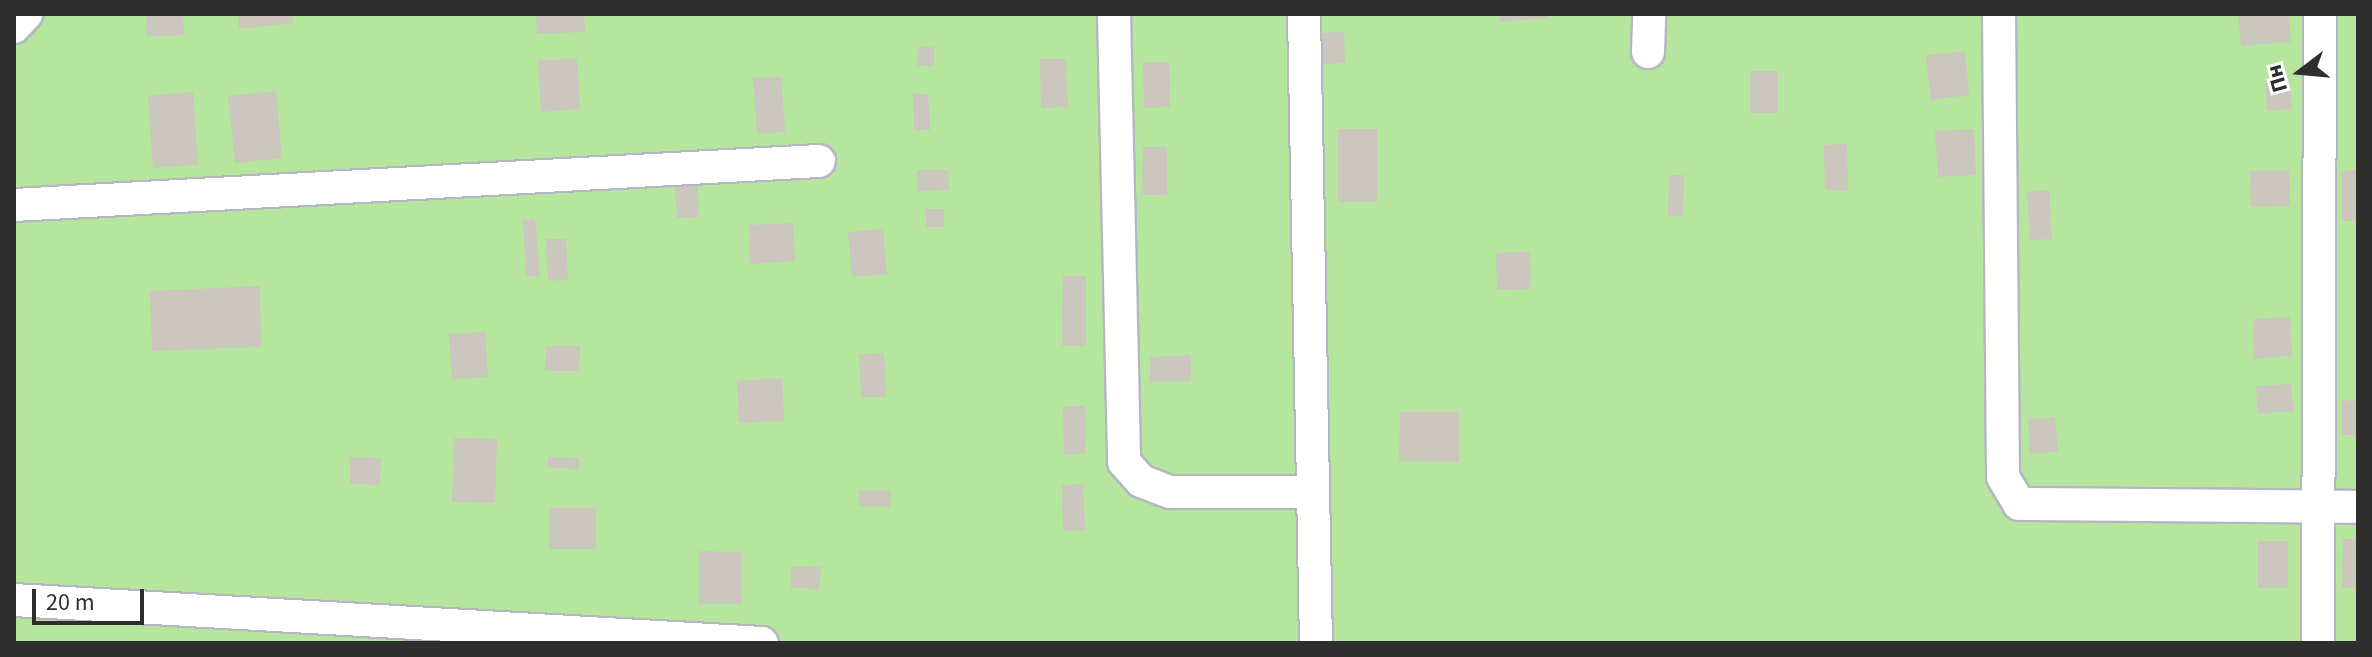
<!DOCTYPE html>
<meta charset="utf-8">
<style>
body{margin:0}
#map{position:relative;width:2372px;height:657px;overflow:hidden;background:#efe9e1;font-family:"Source Sans 3",sans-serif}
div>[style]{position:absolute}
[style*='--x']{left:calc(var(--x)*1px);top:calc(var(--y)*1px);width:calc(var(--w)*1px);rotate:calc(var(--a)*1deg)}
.green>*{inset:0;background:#b6e59e}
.building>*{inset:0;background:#cbc7bf}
.roads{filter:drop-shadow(2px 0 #b4b7c1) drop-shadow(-2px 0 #b4b7c1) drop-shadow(0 2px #b4b7c1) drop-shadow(0 -2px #b4b7c1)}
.street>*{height:32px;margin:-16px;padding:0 16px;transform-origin:16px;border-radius:16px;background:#fff}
span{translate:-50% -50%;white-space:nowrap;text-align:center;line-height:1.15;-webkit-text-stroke:6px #fff;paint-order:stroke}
.frame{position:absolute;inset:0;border:16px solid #2e2e2e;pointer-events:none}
.north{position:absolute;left:2260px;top:32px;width:80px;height:80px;-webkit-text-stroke:6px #fff;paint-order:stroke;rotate:254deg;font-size:22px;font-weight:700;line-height:32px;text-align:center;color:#2e2e2e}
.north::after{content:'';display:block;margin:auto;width:28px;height:36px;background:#2e2e2e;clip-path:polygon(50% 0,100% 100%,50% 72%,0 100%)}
.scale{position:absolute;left:32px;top:589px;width:112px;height:36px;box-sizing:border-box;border:4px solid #2e2e2e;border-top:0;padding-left:10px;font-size:24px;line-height:28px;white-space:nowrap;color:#2e2e2e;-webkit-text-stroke:6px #fff;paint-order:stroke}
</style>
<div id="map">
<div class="green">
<div style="clip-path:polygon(14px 14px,2358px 14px,2358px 643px,14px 643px)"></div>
</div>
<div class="building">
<div style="clip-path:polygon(146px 14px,183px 14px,184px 35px,147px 37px)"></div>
<div style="clip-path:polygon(238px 14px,292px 14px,293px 23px,239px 29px)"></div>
<div style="clip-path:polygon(536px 14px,584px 14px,585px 32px,537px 34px)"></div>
<div style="clip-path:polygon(1499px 14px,1547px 14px,1548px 18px,1500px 22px)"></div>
<div style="clip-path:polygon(2238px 14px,2288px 14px,2291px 42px,2241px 46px)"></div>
<div style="clip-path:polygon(1344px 32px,1345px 63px,1323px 64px,1321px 33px)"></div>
<div style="clip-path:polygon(934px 46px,934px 66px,918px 66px,917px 47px)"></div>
<div style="clip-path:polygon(1965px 51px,1969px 95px,1931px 100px,1926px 55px)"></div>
<div style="clip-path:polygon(577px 58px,580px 109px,541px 112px,538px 61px)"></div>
<div style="clip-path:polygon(1040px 59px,1066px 59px,1068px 107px,1041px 108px)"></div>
<div style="clip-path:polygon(1143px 62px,1169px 62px,1170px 107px,1144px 108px)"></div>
<div style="clip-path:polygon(1750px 71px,1778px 71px,1778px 113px,1750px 113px)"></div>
<div style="clip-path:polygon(781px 77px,785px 132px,757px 134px,753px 78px)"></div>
<div style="clip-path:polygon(2290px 81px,2292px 109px,2267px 111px,2265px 83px)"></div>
<div style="clip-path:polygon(276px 91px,282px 158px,235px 163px,228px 96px)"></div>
<div style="clip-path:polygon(193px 92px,198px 165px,153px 168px,148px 96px)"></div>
<div style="clip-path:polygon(913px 94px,928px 94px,930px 130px,914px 130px)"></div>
<div style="clip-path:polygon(1338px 129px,1377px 129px,1377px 202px,1338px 202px)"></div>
<div style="clip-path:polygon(1974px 129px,1976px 175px,1938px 177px,1935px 131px)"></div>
<div style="clip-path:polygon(1847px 144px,1848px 190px,1825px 190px,1824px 145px)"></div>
<div style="clip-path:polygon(1143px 147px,1167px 147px,1167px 195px,1142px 195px)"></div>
<div style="clip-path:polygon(917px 170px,948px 170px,949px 190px,918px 191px)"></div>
<div style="clip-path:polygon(2289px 170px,2290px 206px,2251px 207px,2250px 171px)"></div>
<div style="clip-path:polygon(2358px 170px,2358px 221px,2342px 221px,2341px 171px)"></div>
<div style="clip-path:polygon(697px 174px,699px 217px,677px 218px,674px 175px)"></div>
<div style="clip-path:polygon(1669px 175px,1684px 175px,1683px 216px,1668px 216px)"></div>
<div style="clip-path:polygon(2049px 190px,2052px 239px,2030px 240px,2027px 192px)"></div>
<div style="clip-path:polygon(926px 209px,944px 209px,944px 227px,926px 227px)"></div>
<div style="clip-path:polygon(535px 219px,540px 276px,526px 277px,523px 220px)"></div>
<div style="clip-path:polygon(793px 223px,795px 261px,750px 264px,749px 225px)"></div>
<div style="clip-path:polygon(883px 229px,887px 274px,852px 277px,848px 232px)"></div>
<div style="clip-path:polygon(546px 239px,566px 239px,568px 280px,548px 281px)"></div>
<div style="clip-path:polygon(1530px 252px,1531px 289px,1497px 290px,1496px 253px)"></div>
<div style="clip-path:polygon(1063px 276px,1086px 276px,1086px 346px,1062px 346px)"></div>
<div style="clip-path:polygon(260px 286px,261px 347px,152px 351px,150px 291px)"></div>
<div style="clip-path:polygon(2290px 317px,2292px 356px,2254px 359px,2253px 319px)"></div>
<div style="clip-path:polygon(485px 332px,488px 377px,452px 379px,449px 334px)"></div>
<div style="clip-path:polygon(546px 346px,580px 346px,579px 371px,545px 371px)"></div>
<div style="clip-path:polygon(884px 353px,886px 397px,861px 397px,859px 354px)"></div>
<div style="clip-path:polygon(1191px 355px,1191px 381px,1150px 382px,1150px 357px)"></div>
<div style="clip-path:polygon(782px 378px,784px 421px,739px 423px,737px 381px)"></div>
<div style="clip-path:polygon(2291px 384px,2294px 411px,2258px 414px,2256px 386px)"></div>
<div style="clip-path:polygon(2358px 400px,2358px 435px,2342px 435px,2341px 401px)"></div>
<div style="clip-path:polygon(1063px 406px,1085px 406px,1086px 454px,1064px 454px)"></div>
<div style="clip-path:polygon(1400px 412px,1459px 412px,1459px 462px,1399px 461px)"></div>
<div style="clip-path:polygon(2055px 417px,2058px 452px,2030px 454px,2028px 420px)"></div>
<div style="clip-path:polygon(454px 438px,497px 439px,495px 503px,452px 502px)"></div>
<div style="clip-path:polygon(350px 457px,381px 458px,380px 485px,350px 484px)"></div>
<div style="clip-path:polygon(548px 457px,579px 458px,579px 469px,547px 468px)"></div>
<div style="clip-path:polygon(1083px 484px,1085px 530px,1063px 531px,1062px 485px)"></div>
<div style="clip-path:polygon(859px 490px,891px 491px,890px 507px,859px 506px)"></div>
<div style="clip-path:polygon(549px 508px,596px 508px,596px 549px,549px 549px)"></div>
<div style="clip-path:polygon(2343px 539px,2358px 539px,2358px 588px,2342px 588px)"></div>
<div style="clip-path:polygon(2258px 541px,2288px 541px,2288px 588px,2258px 588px)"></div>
<div style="clip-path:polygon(699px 551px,741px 552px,741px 604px,699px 604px)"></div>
<div style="clip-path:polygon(791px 566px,821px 567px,819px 589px,791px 588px)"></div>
</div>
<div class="roads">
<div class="street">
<div style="--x:1114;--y:14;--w:448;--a:88.7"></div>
<div style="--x:1124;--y:462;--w:25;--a:48"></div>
<div style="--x:1141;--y:481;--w:31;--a:21"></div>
<div style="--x:1170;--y:492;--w:142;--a:0"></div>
<div style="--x:1304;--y:14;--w:629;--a:88.91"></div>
<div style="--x:1999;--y:14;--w:463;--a:89.5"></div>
<div style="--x:2003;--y:477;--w:31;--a:59"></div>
<div style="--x:2019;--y:504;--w:339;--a:0.5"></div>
<div style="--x:14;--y:27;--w:18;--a:-47"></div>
<div style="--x:1648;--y:52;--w:38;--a:-88"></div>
<div style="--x:14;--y:205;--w:806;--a:-3.13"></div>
<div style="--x:14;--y:600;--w:749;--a:3.29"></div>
<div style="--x:2318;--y:643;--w:629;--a:-89.82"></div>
</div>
</div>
<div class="frame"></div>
<div class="north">Пн</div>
<div class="scale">20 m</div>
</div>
